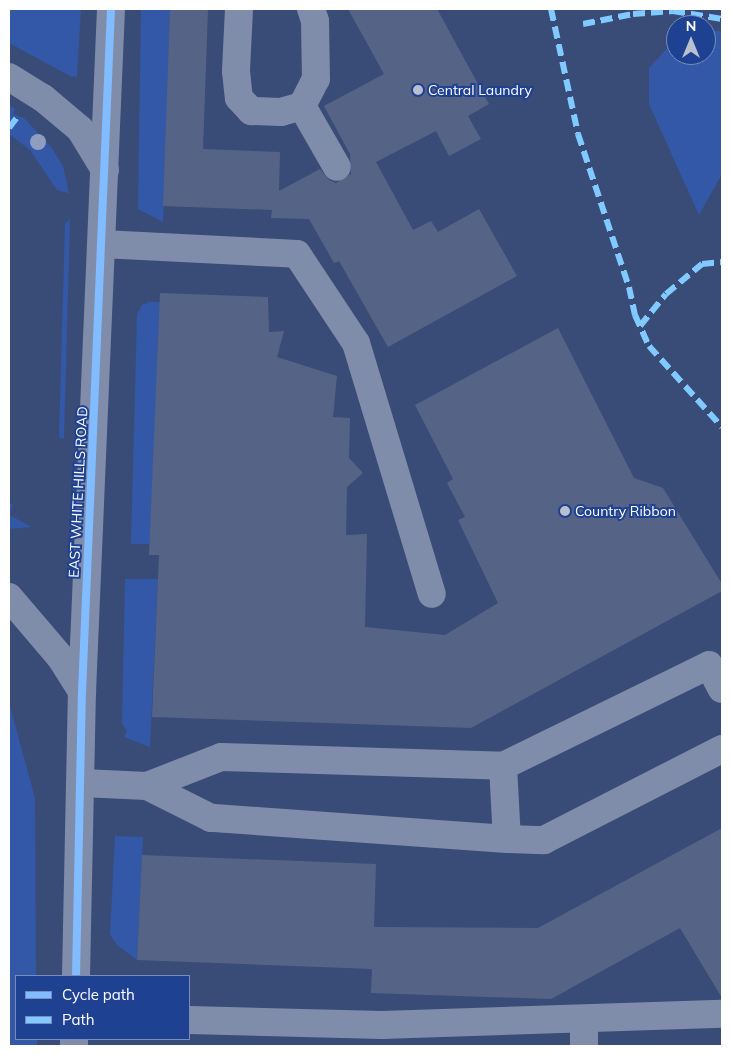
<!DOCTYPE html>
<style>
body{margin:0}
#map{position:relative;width:731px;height:1055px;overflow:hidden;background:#394c77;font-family:Mulish,sans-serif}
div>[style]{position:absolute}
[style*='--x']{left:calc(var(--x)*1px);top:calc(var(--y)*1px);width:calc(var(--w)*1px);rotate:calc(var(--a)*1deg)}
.green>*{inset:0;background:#3358a7}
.building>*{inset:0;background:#556486}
.minor>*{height:28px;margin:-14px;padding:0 14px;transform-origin:14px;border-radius:14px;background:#808daa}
.quiet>*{height:6px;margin-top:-3px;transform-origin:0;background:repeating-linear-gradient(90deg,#80caff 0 12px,transparent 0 18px)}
.cycleway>*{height:8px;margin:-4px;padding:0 4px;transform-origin:4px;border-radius:4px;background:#80bcff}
.trees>*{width:16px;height:16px;margin:-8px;border-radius:50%;background:#8f9ebf}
.dots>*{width:14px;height:14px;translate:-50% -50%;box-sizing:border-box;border:2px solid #1f4191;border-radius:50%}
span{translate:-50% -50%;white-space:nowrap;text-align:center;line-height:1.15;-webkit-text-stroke:4px #1f4191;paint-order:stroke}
.poi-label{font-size:14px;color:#fff}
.left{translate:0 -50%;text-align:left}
.street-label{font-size:14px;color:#fff}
.frame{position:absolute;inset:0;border:10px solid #fff;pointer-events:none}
.legend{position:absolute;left:15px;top:975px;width:175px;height:65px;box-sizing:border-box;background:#1f4191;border:1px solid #798dbd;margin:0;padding:6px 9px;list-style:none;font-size:15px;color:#fff}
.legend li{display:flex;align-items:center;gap:10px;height:25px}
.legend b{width:25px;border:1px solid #798dbd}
.north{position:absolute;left:666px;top:15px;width:50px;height:50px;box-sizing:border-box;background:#1f4191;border:1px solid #798dbd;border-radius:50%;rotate:0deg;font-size:14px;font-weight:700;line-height:20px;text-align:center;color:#fff}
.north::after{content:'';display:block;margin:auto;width:18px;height:22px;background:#bac0cf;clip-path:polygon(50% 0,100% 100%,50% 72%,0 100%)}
</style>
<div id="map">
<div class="green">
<div style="clip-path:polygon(9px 9px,81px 9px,77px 76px,72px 77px,9px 43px)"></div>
<div style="clip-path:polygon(141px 9px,170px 9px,163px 222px,138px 209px)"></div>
<div style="clip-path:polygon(675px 26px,676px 55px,706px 55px,706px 30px,722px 31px,722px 174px,699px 215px,649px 104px,649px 68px,671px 44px)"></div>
<div style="clip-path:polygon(9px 105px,15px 109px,13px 114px,24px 118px,51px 147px,63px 166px,69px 193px,57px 190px,30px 150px,9px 134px)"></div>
<div style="clip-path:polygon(70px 219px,64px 439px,59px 437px,65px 224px)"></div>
<div style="clip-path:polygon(149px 302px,160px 302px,150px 544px,131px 544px,137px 314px,142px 305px)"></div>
<div style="clip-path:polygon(9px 503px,13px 505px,9px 515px,32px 527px,9px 529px)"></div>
<div style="clip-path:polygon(125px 579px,158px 579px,150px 747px,124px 737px,127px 731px,122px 724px)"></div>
<div style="clip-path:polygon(9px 703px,35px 798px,36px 976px,16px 976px,16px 1039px,37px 1039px,37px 1046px,9px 1046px)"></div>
<div style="clip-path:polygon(115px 836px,143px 837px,137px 960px,116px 944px,110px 934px)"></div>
</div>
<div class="building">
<div style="clip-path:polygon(170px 9px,208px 9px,203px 149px,280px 152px,279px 191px,320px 169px,329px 180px,336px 183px,351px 174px,350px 154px,324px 106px,384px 74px,348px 9px,437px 9px,489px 104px,468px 116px,481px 139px,449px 156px,436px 131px,376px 162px,413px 230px,431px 221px,438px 232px,479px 209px,517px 276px,388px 347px,339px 261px,334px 263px,309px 219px,271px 218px,272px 210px,163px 206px)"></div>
<div style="clip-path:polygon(160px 293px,268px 297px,269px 332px,284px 331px,277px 357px,337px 376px,333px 417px,350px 418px,349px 458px,363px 473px,347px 487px,346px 535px,367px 534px,365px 627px,445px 635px,498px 603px,458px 520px,465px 517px,447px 483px,453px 479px,415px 405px,558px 328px,634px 478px,663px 488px,722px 584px,722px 591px,471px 728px,152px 717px,159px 555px,149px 555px)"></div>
<div style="clip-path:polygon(722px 828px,722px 998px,680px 928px,551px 999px,371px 993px,372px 969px,137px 960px,142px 855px,376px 864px,374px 927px,538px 928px)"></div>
</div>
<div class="minor">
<div style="--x:239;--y:9;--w:62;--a:92.8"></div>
<div style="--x:236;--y:71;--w:27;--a:84"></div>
<div style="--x:239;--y:98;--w:18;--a:47"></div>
<div style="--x:251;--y:111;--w:30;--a:2"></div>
<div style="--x:281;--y:112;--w:22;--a:-16"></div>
<div style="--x:302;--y:106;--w:30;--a:-63"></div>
<div style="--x:316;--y:79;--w:58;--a:-91"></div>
<div style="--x:315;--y:21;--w:13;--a:-108"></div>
<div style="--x:9;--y:77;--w:40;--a:32"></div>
<div style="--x:43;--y:98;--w:48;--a:40"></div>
<div style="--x:80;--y:129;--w:48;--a:58.6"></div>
<div style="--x:302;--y:106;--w:70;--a:60.2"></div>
<div style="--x:102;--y:244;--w:195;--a:2.9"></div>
<div style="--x:297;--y:254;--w:107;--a:56.5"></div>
<div style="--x:356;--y:343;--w:262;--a:73.2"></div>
<div style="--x:9;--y:597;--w:80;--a:49.6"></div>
<div style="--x:61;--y:658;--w:40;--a:58"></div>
<div style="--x:503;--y:766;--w:229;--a:-26.1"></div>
<div style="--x:709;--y:665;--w:27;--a:62"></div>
<div style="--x:82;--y:783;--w:65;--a:2.6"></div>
<div style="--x:147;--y:786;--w:79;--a:-21.4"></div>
<div style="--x:221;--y:757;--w:282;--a:1.8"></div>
<div style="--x:503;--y:766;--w:73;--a:86.9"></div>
<div style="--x:507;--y:839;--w:297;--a:-175.9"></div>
<div style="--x:211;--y:818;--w:72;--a:-153.4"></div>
<div style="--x:507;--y:839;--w:37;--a:2"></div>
<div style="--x:544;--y:840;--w:200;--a:-27.1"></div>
<div style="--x:76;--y:976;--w:284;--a:-88.8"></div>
<div style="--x:82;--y:692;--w:684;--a:-87.57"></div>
<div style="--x:584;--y:1019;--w:27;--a:90"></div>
<div style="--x:189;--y:1020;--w:193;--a:1.5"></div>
<div style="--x:382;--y:1025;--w:340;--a:-1.9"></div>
<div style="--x:74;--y:1046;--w:7;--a:-90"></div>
</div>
<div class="quiet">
<div style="--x:551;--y:9;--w:128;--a:77.8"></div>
<div style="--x:578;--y:134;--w:161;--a:71.6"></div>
<div style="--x:629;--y:287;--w:29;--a:78"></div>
<div style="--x:635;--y:315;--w:34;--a:66"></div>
<div style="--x:649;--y:346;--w:109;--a:48"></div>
<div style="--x:583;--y:24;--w:51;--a:-11.3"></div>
<div style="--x:633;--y:14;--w:40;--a:-4.3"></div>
<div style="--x:673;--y:11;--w:50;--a:9.3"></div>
<div style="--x:9;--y:128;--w:15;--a:-53"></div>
<div style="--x:640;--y:326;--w:41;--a:-50.9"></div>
<div style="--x:666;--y:294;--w:47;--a:-39.8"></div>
<div style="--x:702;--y:264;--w:20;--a:-6"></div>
</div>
<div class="cycleway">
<div style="--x:76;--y:976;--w:284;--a:-88.8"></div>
<div style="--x:82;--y:692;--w:684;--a:-87.57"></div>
</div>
<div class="trees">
<div style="left:38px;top:142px"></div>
</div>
<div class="dots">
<div style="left:418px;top:90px;background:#bac0cf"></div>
<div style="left:565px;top:511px;background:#bac0cf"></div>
</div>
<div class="poi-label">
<span class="left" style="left:428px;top:90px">Central Laundry</span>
<span class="left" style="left:575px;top:511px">Country Ribbon</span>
</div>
<div class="street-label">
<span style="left:78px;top:492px;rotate:-87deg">EAST WHITE HILLS ROAD</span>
</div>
<div class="frame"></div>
<ul class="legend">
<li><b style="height:6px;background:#80bcff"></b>Cycle path</li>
<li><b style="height:6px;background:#80caff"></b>Path</li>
</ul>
<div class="north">N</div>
</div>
